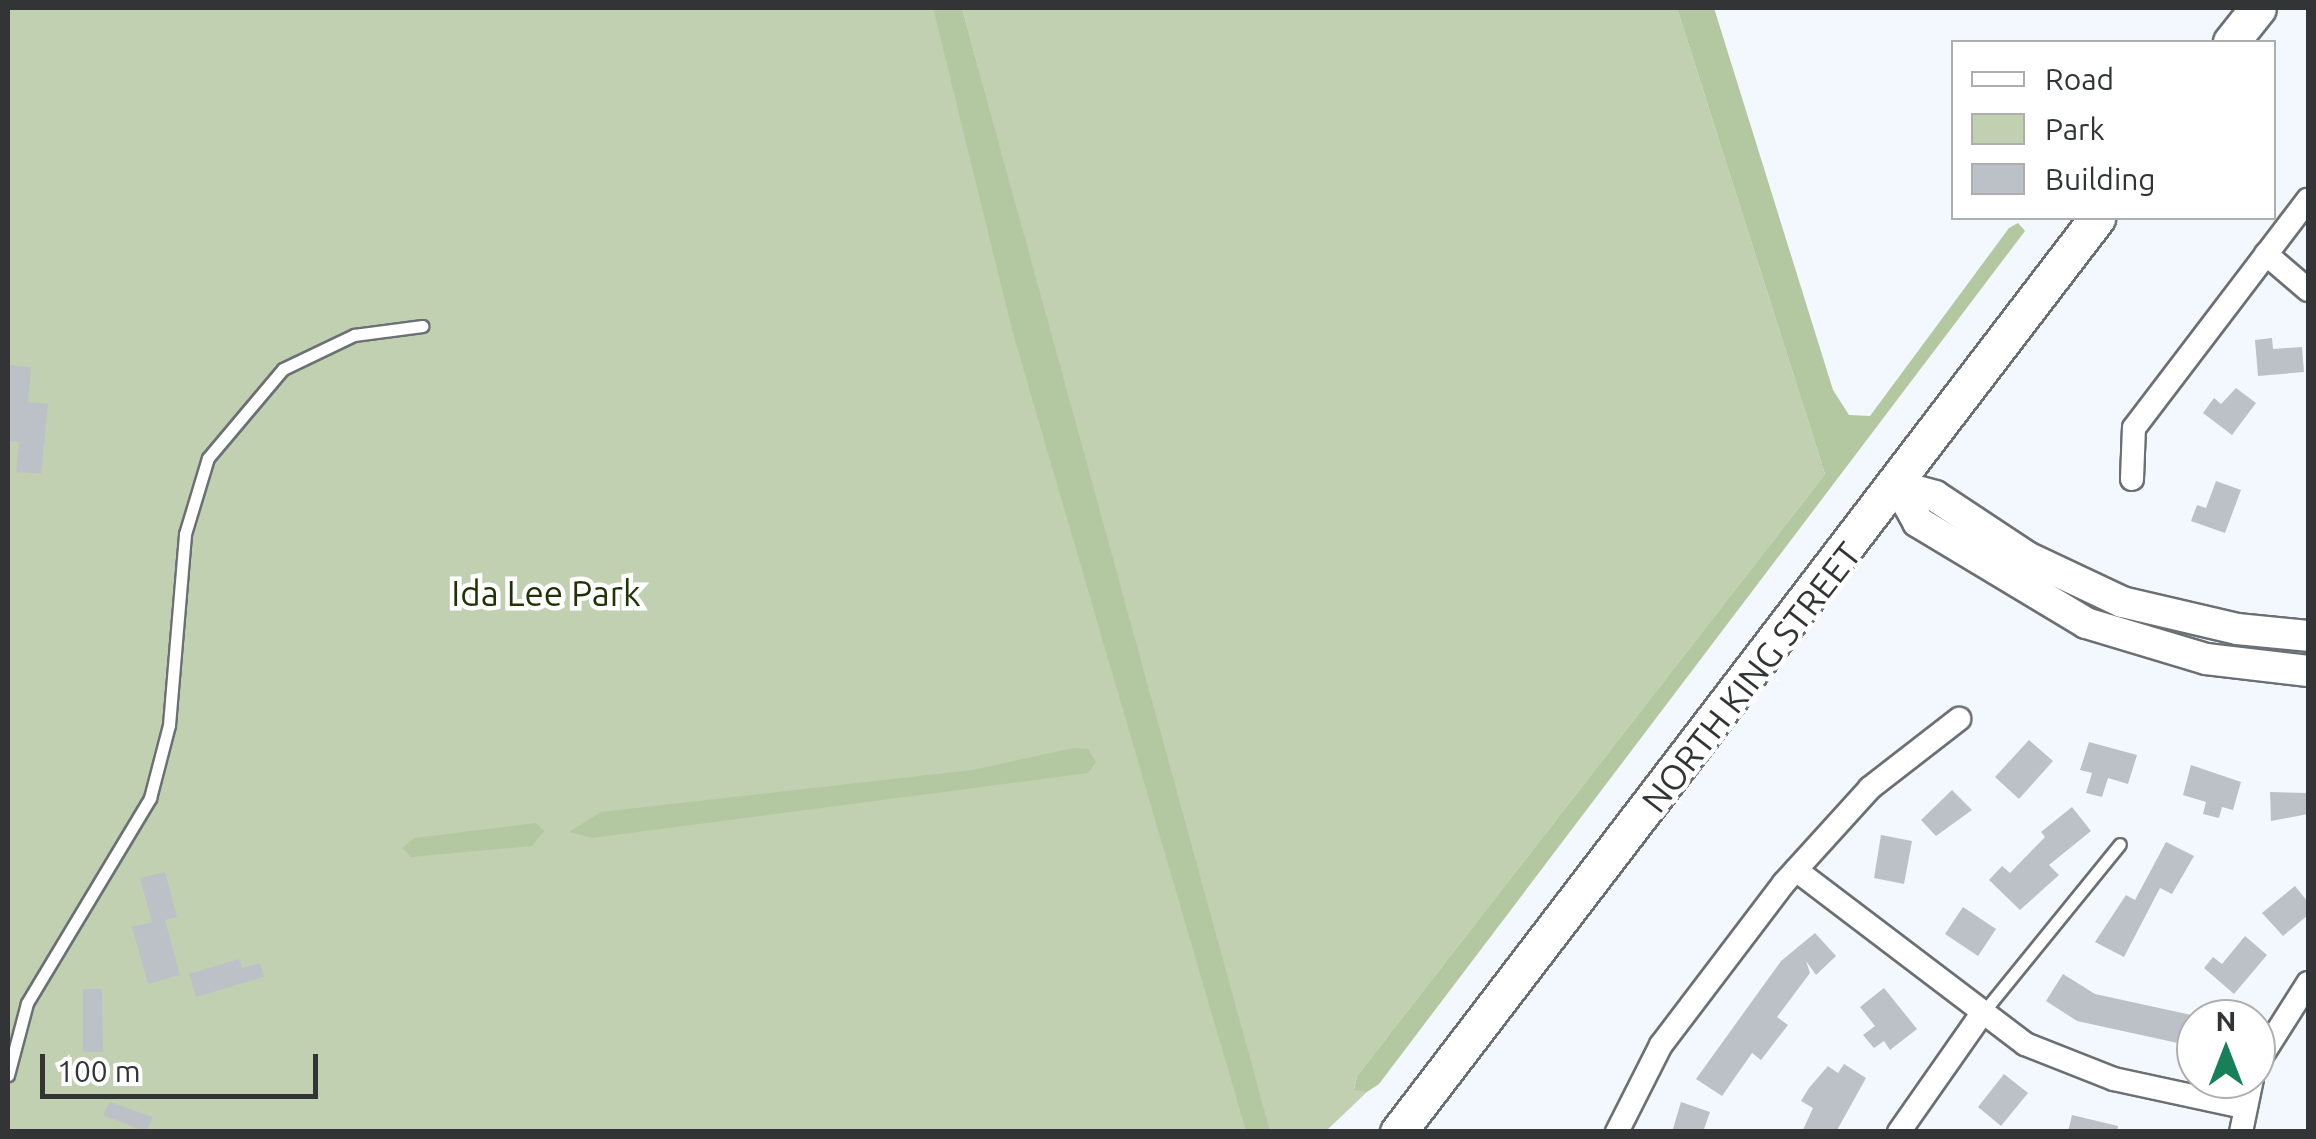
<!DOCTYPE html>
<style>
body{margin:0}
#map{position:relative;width:2316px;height:1139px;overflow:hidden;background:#f2f8fe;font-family:Ubuntu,sans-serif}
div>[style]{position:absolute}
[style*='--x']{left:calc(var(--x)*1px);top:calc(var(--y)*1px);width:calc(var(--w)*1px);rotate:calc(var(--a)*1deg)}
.green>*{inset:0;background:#c0d0b1}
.forest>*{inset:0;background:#b3c8a0}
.building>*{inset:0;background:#bcc1c7}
.roads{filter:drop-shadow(2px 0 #6b7075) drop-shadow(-2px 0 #6b7075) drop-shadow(0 2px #6b7075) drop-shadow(0 -2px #6b7075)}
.service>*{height:11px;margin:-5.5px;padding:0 5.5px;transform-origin:5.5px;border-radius:5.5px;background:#fff}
.minor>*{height:22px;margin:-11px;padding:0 11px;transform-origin:11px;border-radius:11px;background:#fff}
.secondary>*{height:30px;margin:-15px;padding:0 15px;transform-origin:15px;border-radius:15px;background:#fff}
.primary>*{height:35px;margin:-17.5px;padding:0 17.5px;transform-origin:17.5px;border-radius:17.5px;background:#fff}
span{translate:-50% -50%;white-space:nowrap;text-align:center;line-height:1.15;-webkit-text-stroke:9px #fff;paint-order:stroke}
.park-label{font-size:35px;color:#1f3305}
.street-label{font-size:35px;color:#323436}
.frame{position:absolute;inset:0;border:10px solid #323436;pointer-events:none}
.legend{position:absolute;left:1951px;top:40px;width:325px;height:180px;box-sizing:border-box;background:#fff;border:2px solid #adaeaf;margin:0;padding:12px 18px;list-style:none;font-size:30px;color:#323436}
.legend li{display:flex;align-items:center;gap:20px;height:50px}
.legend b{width:50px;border:2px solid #adaeaf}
.north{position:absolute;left:2176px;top:999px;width:100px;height:100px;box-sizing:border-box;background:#fff;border:2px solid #adaeaf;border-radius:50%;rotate:0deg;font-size:28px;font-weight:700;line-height:40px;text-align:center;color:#323436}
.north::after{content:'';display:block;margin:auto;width:35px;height:45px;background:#17805b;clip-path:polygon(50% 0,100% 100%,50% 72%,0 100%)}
.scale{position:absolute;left:40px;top:1054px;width:278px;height:45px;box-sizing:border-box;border:5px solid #323436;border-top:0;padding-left:12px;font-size:30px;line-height:35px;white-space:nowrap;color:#323436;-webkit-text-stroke:8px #fff;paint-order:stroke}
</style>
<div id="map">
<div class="green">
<div style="clip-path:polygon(8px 8px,933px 8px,1255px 1083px,962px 8px,1677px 8px,1825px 474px,1357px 1076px,1354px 1089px,1367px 1092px,1326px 1131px,8px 1131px)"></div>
</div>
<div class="forest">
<div style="clip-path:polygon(933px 8px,962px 8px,1270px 1131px,1246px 1131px,1012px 330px)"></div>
<div style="clip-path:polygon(1677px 8px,1714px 8px,1833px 390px,1849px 415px,1870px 416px,2009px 228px,2018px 223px,2025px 231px,1379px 1084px,1367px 1092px,1354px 1090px,1357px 1076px,1825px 474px)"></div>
<div style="clip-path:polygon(1074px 748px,1088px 749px,1096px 762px,1088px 773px,592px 838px,569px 832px,601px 812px,972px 770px)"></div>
<div style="clip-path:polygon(536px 823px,544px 831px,532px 846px,411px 857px,402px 848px,414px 838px)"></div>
</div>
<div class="building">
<div style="clip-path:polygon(2272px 338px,2273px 349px,2302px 347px,2304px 372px,2258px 376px,2255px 340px)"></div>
<div style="clip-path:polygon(8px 365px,31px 367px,28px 402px,48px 404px,41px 474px,16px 472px,19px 442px,9px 441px)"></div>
<div style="clip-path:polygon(2236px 388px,2256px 403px,2232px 435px,2203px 413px,2214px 398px,2221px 404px)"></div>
<div style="clip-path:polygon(2216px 481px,2241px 490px,2225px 533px,2191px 521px,2197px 505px,2206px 508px)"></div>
<div style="clip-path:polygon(2029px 740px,2053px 761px,2019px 799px,1995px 777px)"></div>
<div style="clip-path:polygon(2089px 742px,2137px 755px,2128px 784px,2108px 778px,2102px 797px,2086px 793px,2092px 773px,2080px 770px)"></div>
<div style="clip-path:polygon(2191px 765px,2241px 782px,2233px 810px,2222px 807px,2219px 818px,2203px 814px,2206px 802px,2183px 795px)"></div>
<div style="clip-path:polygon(1952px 790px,1972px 810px,1936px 836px,1921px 820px)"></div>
<div style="clip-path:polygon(2270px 792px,2308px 793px,2308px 814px,2271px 821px)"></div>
<div style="clip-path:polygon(2072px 807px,2091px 831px,2049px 865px,2059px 875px,2020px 910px,1989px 880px,2002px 866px,2010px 873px,2045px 837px,2041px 832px)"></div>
<div style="clip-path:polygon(1881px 835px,1912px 841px,1904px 884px,1874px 878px)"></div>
<div style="clip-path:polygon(2166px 842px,2194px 856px,2172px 894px,2160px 888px,2124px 957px,2095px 942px,2126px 895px,2135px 900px)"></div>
<div style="clip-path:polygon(165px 872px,177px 917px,165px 920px,180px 975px,148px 984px,132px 927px,152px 922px,140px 878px)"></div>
<div style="clip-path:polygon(2295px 886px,2308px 902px,2308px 915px,2283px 936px,2262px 913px)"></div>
<div style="clip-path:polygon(1963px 907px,1996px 929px,1978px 956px,1945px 934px)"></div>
<div style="clip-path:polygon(1815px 933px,1836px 956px,1816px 975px,1806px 961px,1810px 973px,1777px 1017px,1788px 1025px,1761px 1060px,1752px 1053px,1722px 1096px,1696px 1079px,1781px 961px)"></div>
<div style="clip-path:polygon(2245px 936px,2267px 955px,2234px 994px,2204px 968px,2213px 957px,2222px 964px)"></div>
<div style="clip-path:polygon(239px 959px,242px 968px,260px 963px,264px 977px,196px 997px,189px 974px)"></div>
<div style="clip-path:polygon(2063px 974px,2095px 994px,2196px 1016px,2196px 1047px,2077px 1021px,2046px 1001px)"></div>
<div style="clip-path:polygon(1884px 988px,1917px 1029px,1890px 1050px,1884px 1041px,1874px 1048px,1863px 1035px,1875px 1026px,1860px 1007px)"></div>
<div style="clip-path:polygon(83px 989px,102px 989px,103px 1052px,83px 1052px)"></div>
<div style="clip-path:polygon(1844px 1064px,1866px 1078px,1836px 1132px,1802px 1132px,1813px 1108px,1801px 1101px,1809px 1088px,1828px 1066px,1838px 1073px)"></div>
<div style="clip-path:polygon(2004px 1074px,2028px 1093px,2001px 1126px,1978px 1107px)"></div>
<div style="clip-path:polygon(110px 1102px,153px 1117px,146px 1132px,103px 1115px)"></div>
<div style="clip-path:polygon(1681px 1102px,1710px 1112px,1703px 1132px,1672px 1132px)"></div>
<div style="clip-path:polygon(2072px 1115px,2118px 1126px,2117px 1132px,2068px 1132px)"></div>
</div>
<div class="roads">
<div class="service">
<div style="--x:1981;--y:1015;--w:220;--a:-50.9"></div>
<div style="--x:8;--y:1075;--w:74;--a:-75.2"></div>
<div style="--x:27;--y:1003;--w:239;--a:-59"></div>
<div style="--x:150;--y:798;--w:75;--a:-75.4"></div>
<div style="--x:169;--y:725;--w:192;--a:-85.2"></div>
<div style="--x:185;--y:534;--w:79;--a:-73.2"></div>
<div style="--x:208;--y:458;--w:116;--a:-49.9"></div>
<div style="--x:283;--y:369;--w:79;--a:-25.6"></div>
<div style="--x:354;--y:335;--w:69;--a:-7.5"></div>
</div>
<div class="minor">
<div style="--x:2266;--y:254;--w:55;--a:40.6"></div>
<div style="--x:2132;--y:479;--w:51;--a:-87.8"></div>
<div style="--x:2134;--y:428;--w:287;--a:-52.7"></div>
<div style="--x:1796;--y:870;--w:288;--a:37.2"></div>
<div style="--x:2025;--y:1044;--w:96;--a:21.5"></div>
<div style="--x:2114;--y:1079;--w:133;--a:12.2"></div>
<div style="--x:2256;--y:1065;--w:97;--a:-57.6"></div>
<div style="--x:1617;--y:1132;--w:97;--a:-63.2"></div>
<div style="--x:1661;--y:1045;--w:203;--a:-52.8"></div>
<div style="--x:1784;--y:883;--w:128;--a:-47.8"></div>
<div style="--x:1870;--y:788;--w:113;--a:-37.8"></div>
<div style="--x:1899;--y:1132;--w:143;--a:-55"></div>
<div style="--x:2241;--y:1132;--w:54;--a:-78.3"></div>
</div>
<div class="secondary">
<div style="--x:1898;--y:486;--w:41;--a:60.9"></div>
<div style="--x:1918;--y:522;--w:196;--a:31"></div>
<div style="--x:2086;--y:623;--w:125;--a:16.7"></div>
<div style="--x:2206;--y:659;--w:103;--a:6.7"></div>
<div style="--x:1898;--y:486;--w:38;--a:15"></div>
<div style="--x:1935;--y:496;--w:110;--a:33.5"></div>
<div style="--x:2027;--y:557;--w:105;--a:25.3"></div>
<div style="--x:2122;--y:602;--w:118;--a:13.2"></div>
<div style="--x:2237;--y:629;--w:71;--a:5.6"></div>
</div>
<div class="primary">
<div style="--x:2231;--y:42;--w:43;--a:-51.5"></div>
<div style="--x:1398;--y:1132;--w:1151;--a:-52.59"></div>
</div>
</div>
<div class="park-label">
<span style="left:546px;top:593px">Ida Lee Park</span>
</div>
<div class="street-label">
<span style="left:1751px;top:677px;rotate:-52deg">NORTH KING STREET</span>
</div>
<div class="frame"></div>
<ul class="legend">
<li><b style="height:12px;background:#fff"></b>Road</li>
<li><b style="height:28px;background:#c0d0b1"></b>Park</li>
<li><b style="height:28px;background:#bcc1c7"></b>Building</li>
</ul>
<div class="north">N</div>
<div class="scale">100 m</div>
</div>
